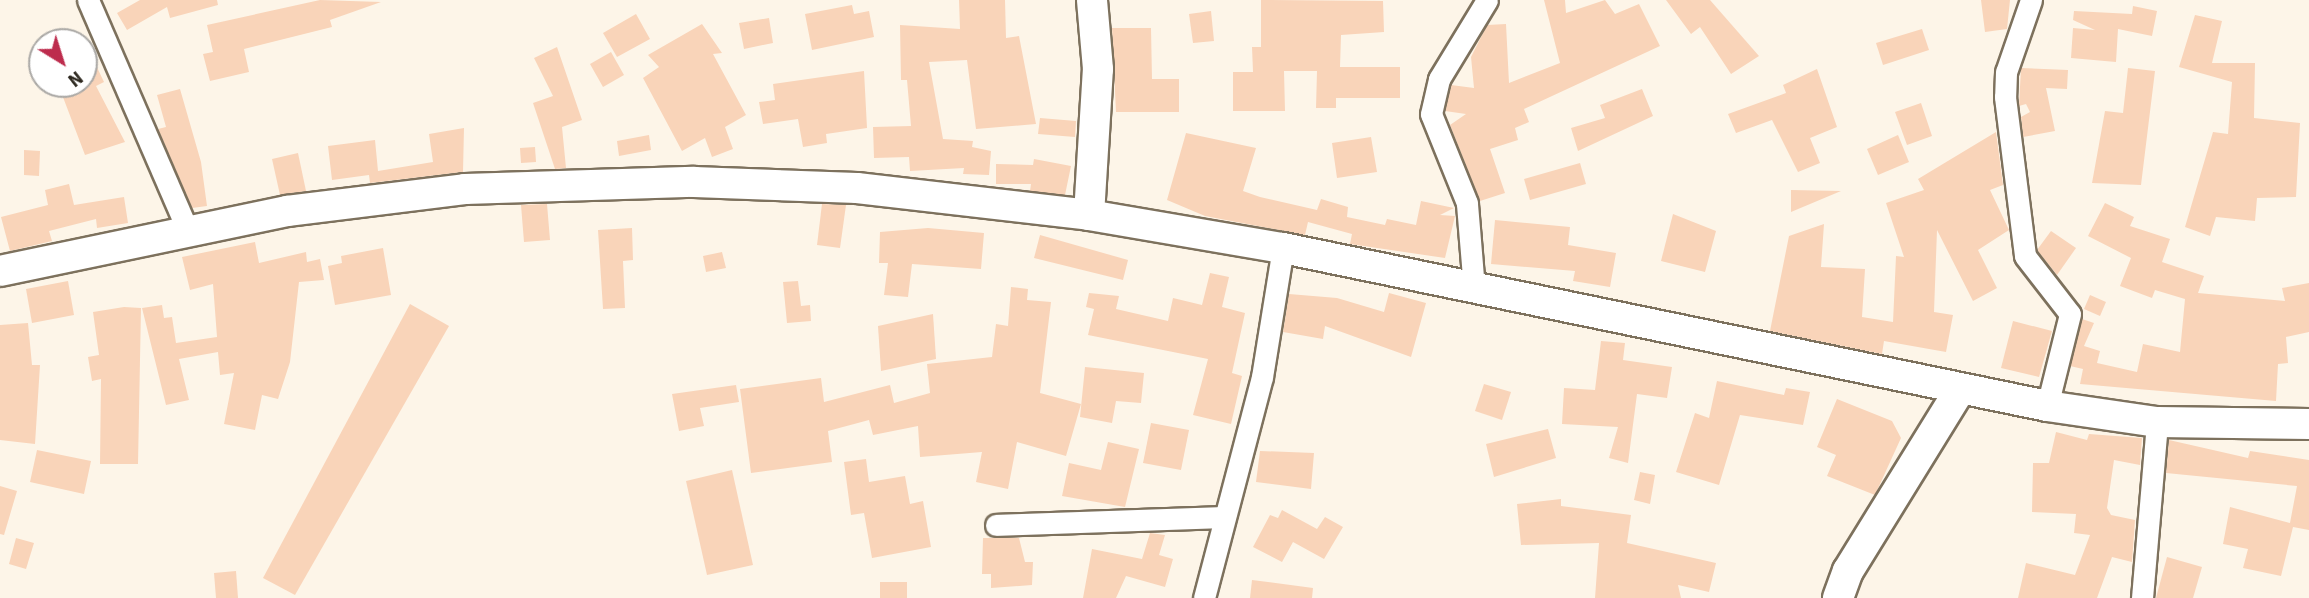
<!DOCTYPE html>
<style>
body{margin:0}
#map{position:relative;width:2309px;height:598px;overflow:hidden;background:#fdf5e8;font-family:"Source Sans 3",sans-serif}
div>[style]{position:absolute}
[style*='--x']{left:calc(var(--x)*1px);top:calc(var(--y)*1px);width:calc(var(--w)*1px);rotate:calc(var(--a)*1deg)}
.building>*{inset:0;background:#f9d4b9}
.roads{filter:drop-shadow(2px 0 #7d715d) drop-shadow(-2px 0 #7d715d) drop-shadow(0 2px #7d715d) drop-shadow(0 -2px #7d715d)}
.street>*{height:21px;margin:-10.5px;padding:0 10.5px;transform-origin:10.5px;border-radius:10.5px;background:#fff}
.secondary>*{height:30px;margin:-15px;padding:0 15px;transform-origin:15px;border-radius:15px;background:#fff}
span{translate:-50% -50%;white-space:nowrap;text-align:center;line-height:1.15;-webkit-text-stroke:5px #fff;paint-order:stroke}
.north{position:absolute;left:28px;top:28px;width:70px;height:70px;box-sizing:border-box;background:#fff;border:2px solid #aaa8a5;border-radius:50%;rotate:142deg;font-size:19px;font-weight:700;line-height:28px;text-align:center;color:#2b261d}
.north::after{content:'';display:block;margin:auto;width:24px;height:32px;background:#bd2c4d;clip-path:polygon(50% 0,100% 100%,50% 72%,0 100%)}
</style>
<div id="map">
<div class="building">
<div style="clip-path:polygon(140px 0,217px 0,218px 5px,170px 18px,167px 7px,127px 30px,117px 13px)"></div>
<div style="clip-path:polygon(320px 0,381px 2px,330px 20px,332px 27px,244px 49px,249px 72px,210px 81px,203px 54px,213px 52px,207px 25px)"></div>
<div style="clip-path:polygon(959px 0,1005px 0,1006px 38px,1019px 36px,1036px 124px,976px 129px,967px 60px,929px 62px,943px 139px,973px 141px,972px 147px,991px 151px,989px 175px,963px 174px,964px 168px,910px 171px,909px 157px,874px 158px,873px 127px,911px 126px,907px 80px,901px 80px,900px 25px,960px 29px)"></div>
<div style="clip-path:polygon(1261px 0,1383px 1px,1384px 32px,1341px 35px,1340px 67px,1400px 67px,1400px 98px,1336px 98px,1336px 108px,1316px 108px,1317px 71px,1284px 71px,1285px 111px,1233px 111px,1233px 72px,1253px 72px,1252px 47px,1261px 47px)"></div>
<div style="clip-path:polygon(1544px 0,1565px 0,1566px 13px,1605px 0,1615px 14px,1639px 4px,1660px 46px,1524px 109px,1529px 122px,1515px 128px,1518px 140px,1490px 149px,1505px 193px,1480px 201px,1450px 125px,1466px 114px,1445px 111px,1451px 85px,1474px 88px,1471px 57px,1487px 25px,1506px 24px,1509px 83px,1560px 63px)"></div>
<div style="clip-path:polygon(1666px 0,1710px 0,1759px 56px,1731px 74px,1700px 27px,1691px 34px)"></div>
<div style="clip-path:polygon(1981px 0,2010px 0,2007px 29px,1985px 32px)"></div>
<div style="clip-path:polygon(852px 5px,854px 14px,869px 11px,874px 37px,812px 50px,805px 14px)"></div>
<div style="clip-path:polygon(2133px 6px,2157px 11px,2152px 36px,2118px 29px,2116px 62px,2071px 58px,2073px 28px,2095px 30px,2073px 20px,2074px 11px,2132px 14px)"></div>
<div style="clip-path:polygon(1211px 11px,1214px 41px,1193px 43px,1189px 14px)"></div>
<div style="clip-path:polygon(636px 14px,650px 39px,617px 57px,603px 33px)"></div>
<div style="clip-path:polygon(2195px 15px,2222px 21px,2212px 63px,2255px 63px,2254px 118px,2300px 123px,2296px 197px,2257px 198px,2255px 221px,2216px 217px,2210px 236px,2185px 227px,2213px 132px,2228px 134px,2232px 82px,2179px 67px)"></div>
<div style="clip-path:polygon(769px 18px,773px 43px,744px 49px,739px 23px)"></div>
<div style="clip-path:polygon(702px 24px,722px 53px,713px 54px,746px 115px,725px 127px,733px 149px,712px 157px,705px 138px,682px 151px,643px 78px,659px 67px,648px 55px)"></div>
<div style="clip-path:polygon(1112px 28px,1151px 28px,1152px 79px,1179px 79px,1179px 112px,1116px 112px)"></div>
<div style="clip-path:polygon(1922px 29px,1929px 50px,1883px 65px,1876px 43px)"></div>
<div style="clip-path:polygon(84px 40px,104px 82px,96px 86px,125px 142px,85px 155px,58px 84px,84px 84px)"></div>
<div style="clip-path:polygon(557px 47px,582px 120px,562px 127px,566px 168px,555px 169px,533px 103px,553px 96px,534px 58px)"></div>
<div style="clip-path:polygon(611px 52px,624px 75px,603px 87px,590px 64px)"></div>
<div style="clip-path:polygon(2021px 68px,2068px 70px,2067px 89px,2046px 88px,2055px 131px,2023px 137px,2021px 117px,2030px 112px,2026px 104px,2019px 106px)"></div>
<div style="clip-path:polygon(2128px 68px,2155px 71px,2141px 185px,2092px 183px,2105px 111px,2123px 113px)"></div>
<div style="clip-path:polygon(1817px 69px,1837px 127px,1810px 138px,1820px 163px,1798px 172px,1772px 120px,1736px 133px,1728px 114px,1786px 93px,1783px 85px)"></div>
<div style="clip-path:polygon(864px 71px,867px 128px,826px 134px,827px 143px,803px 147px,798px 119px,763px 124px,759px 102px,775px 100px,773px 84px)"></div>
<div style="clip-path:polygon(180px 89px,201px 162px,207px 206px,192px 208px,158px 129px,166px 127px,157px 95px)"></div>
<div style="clip-path:polygon(1642px 89px,1653px 116px,1578px 151px,1571px 128px,1605px 118px,1600px 105px)"></div>
<div style="clip-path:polygon(1921px 103px,1932px 136px,1907px 145px,1895px 112px)"></div>
<div style="clip-path:polygon(1040px 118px,1076px 121px,1075px 137px,1038px 134px)"></div>
<div style="clip-path:polygon(464px 128px,463px 172px,370px 183px,369px 175px,332px 180px,328px 146px,375px 140px,378px 171px,433px 162px,429px 134px)"></div>
<div style="clip-path:polygon(1996px 132px,2003px 185px,1990px 190px,2009px 230px,1978px 250px,1997px 288px,1973px 301px,1937px 230px,1934px 312px,1953px 315px,1946px 352px,1884px 341px,1882px 354px,1770px 331px,1789px 236px,1824px 224px,1821px 267px,1865px 269px,1862px 317px,1893px 322px,1896px 256px,1904px 257px,1886px 203px,1924px 190px,1918px 179px)"></div>
<div style="clip-path:polygon(1186px 133px,1256px 148px,1243px 191px,1260px 197px,1317px 210px,1321px 199px,1348px 207px,1347px 217px,1385px 225px,1387px 219px,1416px 225px,1421px 201px,1454px 208px,1440px 215px,1455px 216px,1445px 258px,1350px 244px,1352px 234px,1308px 222px,1305px 235px,1205px 216px,1167px 200px)"></div>
<div style="clip-path:polygon(649px 135px,651px 150px,619px 156px,617px 141px)"></div>
<div style="clip-path:polygon(1898px 135px,1909px 162px,1878px 175px,1867px 149px)"></div>
<div style="clip-path:polygon(1371px 137px,1377px 172px,1337px 178px,1332px 143px)"></div>
<div style="clip-path:polygon(535px 147px,536px 162px,521px 163px,520px 148px)"></div>
<div style="clip-path:polygon(24px 150px,40px 151px,39px 176px,24px 175px)"></div>
<div style="clip-path:polygon(298px 153px,306px 191px,280px 195px,272px 159px)"></div>
<div style="clip-path:polygon(1034px 159px,1071px 166px,1065px 195px,1030px 191px,1031px 184px,996px 184px,996px 164px,1033px 165px)"></div>
<div style="clip-path:polygon(1580px 163px,1586px 184px,1530px 200px,1524px 179px)"></div>
<div style="clip-path:polygon(69px 184px,74px 205px,124px 197px,128px 223px,97px 228px,96px 219px,49px 231px,52px 241px,10px 251px,1px 217px,48px 205px,45px 190px)"></div>
<div style="clip-path:polygon(1791px 190px,1841px 191px,1791px 212px)"></div>
<div style="clip-path:polygon(2105px 203px,2134px 217px,2130px 226px,2170px 239px,2162px 262px,2204px 276px,2198px 293px,2285px 301px,2282px 288px,2309px 283px,2309px 332px,2286px 337px,2288px 363px,2278px 364px,2276px 401px,2080px 384px,2083px 369px,2070px 366px,2082px 319px,2094px 323px,2084px 346px,2100px 351px,2097px 363px,2137px 372px,2143px 344px,2180px 352px,2185px 299px,2155px 290px,2152px 298px,2120px 286px,2131px 258px,2088px 236px)"></div>
<div style="clip-path:polygon(547px 204px,550px 240px,524px 242px,521px 205px)"></div>
<div style="clip-path:polygon(822px 204px,846px 205px,840px 248px,817px 245px)"></div>
<div style="clip-path:polygon(1673px 214px,1716px 231px,1705px 272px,1661px 261px)"></div>
<div style="clip-path:polygon(1495px 220px,1570px 227px,1568px 245px,1616px 253px,1610px 287px,1573px 281px,1575px 271px,1491px 264px)"></div>
<div style="clip-path:polygon(632px 228px,633px 260px,623px 261px,625px 308px,603px 309px,598px 230px)"></div>
<div style="clip-path:polygon(928px 228px,984px 233px,981px 269px,912px 264px,908px 297px,884px 295px,888px 263px,879px 263px,880px 232px)"></div>
<div style="clip-path:polygon(2051px 231px,2076px 248px,2057px 275px,2037px 250px)"></div>
<div style="clip-path:polygon(1040px 235px,1128px 260px,1123px 280px,1034px 258px)"></div>
<div style="clip-path:polygon(255px 242px,259px 263px,306px 252px,307px 262px,320px 259px,324px 280px,299px 282px,290px 362px,278px 399px,262px 395px,255px 430px,224px 424px,234px 373px,220px 375px,218px 352px,179px 359px,189px 400px,166px 405px,142px 308px,162px 305px,164px 318px,172px 317px,176px 343px,217px 337px,213px 284px,190px 290px,182px 257px)"></div>
<div style="clip-path:polygon(383px 248px,391px 295px,335px 305px,328px 266px,342px 263px,341px 256px)"></div>
<div style="clip-path:polygon(722px 252px,726px 268px,706px 272px,703px 256px)"></div>
<div style="clip-path:polygon(1210px 273px,1229px 277px,1222px 307px,1245px 313px,1232px 373px,1242px 376px,1231px 424px,1193px 415px,1208px 359px,1088px 335px,1094px 309px,1086px 307px,1089px 293px,1119px 296px,1116px 309px,1168px 321px,1173px 298px,1202px 305px)"></div>
<div style="clip-path:polygon(68px 281px,74px 315px,32px 323px,26px 289px)"></div>
<div style="clip-path:polygon(798px 281px,801px 306px,810px 305px,811px 321px,787px 323px,783px 282px)"></div>
<div style="clip-path:polygon(1011px 287px,1028px 289px,1027px 300px,1051px 302px,1040px 393px,1081px 404px,1066px 456px,1017px 442px,1008px 489px,976px 482px,982px 452px,920px 457px,918px 426px,873px 435px,869px 420px,828px 431px,832px 462px,751px 473px,740px 389px,821px 378px,824px 402px,890px 385px,894px 403px,930px 393px,927px 364px,992px 357px,996px 324px,1008px 326px)"></div>
<div style="clip-path:polygon(1389px 293px,1426px 303px,1411px 357px,1325px 326px,1323px 339px,1283px 332px,1289px 294px,1337px 298px,1384px 312px)"></div>
<div style="clip-path:polygon(2090px 295px,2106px 302px,2100px 316px,2084px 309px)"></div>
<div style="clip-path:polygon(410px 304px,449px 326px,295px 595px,263px 578px)"></div>
<div style="clip-path:polygon(124px 307px,141px 308px,138px 464px,100px 464px,101px 379px,92px 381px,88px 357px,99px 355px,93px 312px)"></div>
<div style="clip-path:polygon(933px 314px,936px 359px,881px 371px,878px 326px)"></div>
<div style="clip-path:polygon(2013px 321px,2052px 331px,2039px 377px,2001px 368px)"></div>
<div style="clip-path:polygon(28px 323px,32px 365px,40px 365px,35px 444px,0 440px,0 325px)"></div>
<div style="clip-path:polygon(1601px 341px,1625px 343px,1623px 360px,1672px 367px,1667px 398px,1637px 394px,1628px 463px,1609px 458px,1618px 427px,1562px 424px,1564px 388px,1595px 390px)"></div>
<div style="clip-path:polygon(1085px 367px,1144px 373px,1141px 403px,1116px 401px,1112px 423px,1080px 417px)"></div>
<div style="clip-path:polygon(1717px 381px,1784px 395px,1786px 388px,1810px 392px,1803px 425px,1740px 415px,1719px 485px,1676px 472px,1695px 413px,1709px 418px)"></div>
<div style="clip-path:polygon(1484px 384px,1511px 392px,1502px 420px,1475px 411px)"></div>
<div style="clip-path:polygon(736px 385px,739px 402px,700px 408px,704px 426px,679px 431px,672px 394px)"></div>
<div style="clip-path:polygon(1837px 399px,1892px 421px,1901px 438px,1875px 495px,1827px 476px,1836px 455px,1817px 447px)"></div>
<div style="clip-path:polygon(1151px 423px,1189px 430px,1181px 470px,1143px 463px)"></div>
<div style="clip-path:polygon(1548px 429px,1556px 458px,1494px 477px,1486px 444px)"></div>
<div style="clip-path:polygon(2056px 432px,2087px 440px,2089px 434px,2142px 438px,2140px 465px,2114px 460px,2107px 508px,2111px 515px,2135px 520px,2132px 562px,2112px 557px,2097px 598px,2018px 598px,2026px 563px,2075px 575px,2090px 535px,2074px 533px,2076px 514px,2032px 512px,2033px 463px,2049px 463px)"></div>
<div style="clip-path:polygon(2169px 440px,2248px 458px,2250px 451px,2309px 460px,2309px 530px,2293px 527px,2281px 576px,2243px 568px,2248px 549px,2223px 544px,2230px 507px,2290px 523px,2297px 486px,2166px 473px)"></div>
<div style="clip-path:polygon(1108px 442px,1139px 449px,1125px 507px,1062px 496px,1069px 463px,1101px 470px)"></div>
<div style="clip-path:polygon(37px 450px,91px 461px,84px 494px,30px 482px)"></div>
<div style="clip-path:polygon(1260px 451px,1314px 453px,1311px 489px,1256px 482px)"></div>
<div style="clip-path:polygon(866px 459px,869px 482px,905px 476px,910px 504px,923px 501px,931px 547px,872px 558px,864px 513px,851px 515px,844px 462px)"></div>
<div style="clip-path:polygon(732px 470px,753px 565px,707px 575px,686px 481px)"></div>
<div style="clip-path:polygon(1640px 472px,1655px 475px,1650px 504px,1634px 500px)"></div>
<div style="clip-path:polygon(0 486px,17px 491px,4px 535px,0 534px)"></div>
<div style="clip-path:polygon(1561px 499px,1561px 506px,1631px 515px,1627px 543px,1716px 563px,1709px 592px,1678px 585px,1681px 598px,1595px 598px,1599px 543px,1521px 545px,1517px 504px)"></div>
<div style="clip-path:polygon(1282px 510px,1317px 529px,1325px 517px,1343px 527px,1324px 559px,1293px 542px,1282px 562px,1253px 547px,1270px 515px,1278px 518px)"></div>
<div style="clip-path:polygon(1150px 533px,1165px 535px,1159px 555px,1173px 559px,1165px 587px,1126px 576px,1116px 598px,1083px 598px,1092px 549px,1142px 559px)"></div>
<div style="clip-path:polygon(16px 538px,34px 543px,26px 569px,9px 564px)"></div>
<div style="clip-path:polygon(983px 538px,1019px 538px,1025px 562px,1033px 562px,1032px 585px,991px 588px,991px 574px,982px 574px)"></div>
<div style="clip-path:polygon(2167px 557px,2202px 567px,2193px 598px,2156px 598px)"></div>
<div style="clip-path:polygon(236px 571px,238px 598px,216px 598px,214px 573px)"></div>
<div style="clip-path:polygon(1252px 580px,1313px 588px,1312px 598px,1250px 598px)"></div>
<div style="clip-path:polygon(880px 582px,907px 582px,907px 598px,880px 598px)"></div>
</div>
<div class="roads">
<div class="street">
<div style="--x:88;--y:0;--w:249;--a:66.6"></div>
<div style="--x:2031;--y:0;--w:76;--a:109.1"></div>
<div style="--x:2006;--y:72;--w:25;--a:92"></div>
<div style="--x:2005;--y:97;--w:160;--a:82.8"></div>
<div style="--x:2025;--y:256;--w:73;--a:52.2"></div>
<div style="--x:2070;--y:314;--w:95;--a:104"></div>
<div style="--x:1474;--y:289;--w:86;--a:-94.7"></div>
<div style="--x:1467;--y:203;--w:96;--a:-112"></div>
<div style="--x:1431;--y:114;--w:36;--a:-77"></div>
<div style="--x:1439;--y:79;--w:92;--a:-58.7"></div>
<div style="--x:996;--y:525;--w:225;--a:-2"></div>
<div style="--x:1204;--y:598;--w:228;--a:-75.3"></div>
<div style="--x:1262;--y:377;--w:131;--a:-80.8"></div>
<div style="--x:2142;--y:598;--w:177;--a:-85.1"></div>
</div>
<div class="secondary">
<div style="--x:1089;--y:215;--w:146;--a:-86.5"></div>
<div style="--x:1098;--y:69;--w:69;--a:-95"></div>
<div style="--x:0;--y:271;--w:293;--a:-11.8"></div>
<div style="--x:287;--y:211;--w:179;--a:-7"></div>
<div style="--x:465;--y:189;--w:229;--a:-1.8"></div>
<div style="--x:694;--y:182;--w:163;--a:2.1"></div>
<div style="--x:857;--y:188;--w:234;--a:6.6"></div>
<div style="--x:1089;--y:215;--w:197;--a:9.7"></div>
<div style="--x:1283;--y:248;--w:780;--a:11.68"></div>
<div style="--x:2047;--y:406;--w:111;--a:8.3"></div>
<div style="--x:2157;--y:422;--w:152;--a:0.8"></div>
<div style="--x:1838;--y:598;--w:29;--a:-70"></div>
<div style="--x:1848;--y:571;--w:211;--a:-58.3"></div>
</div>
</div>
<div class="north">N</div>
</div>
